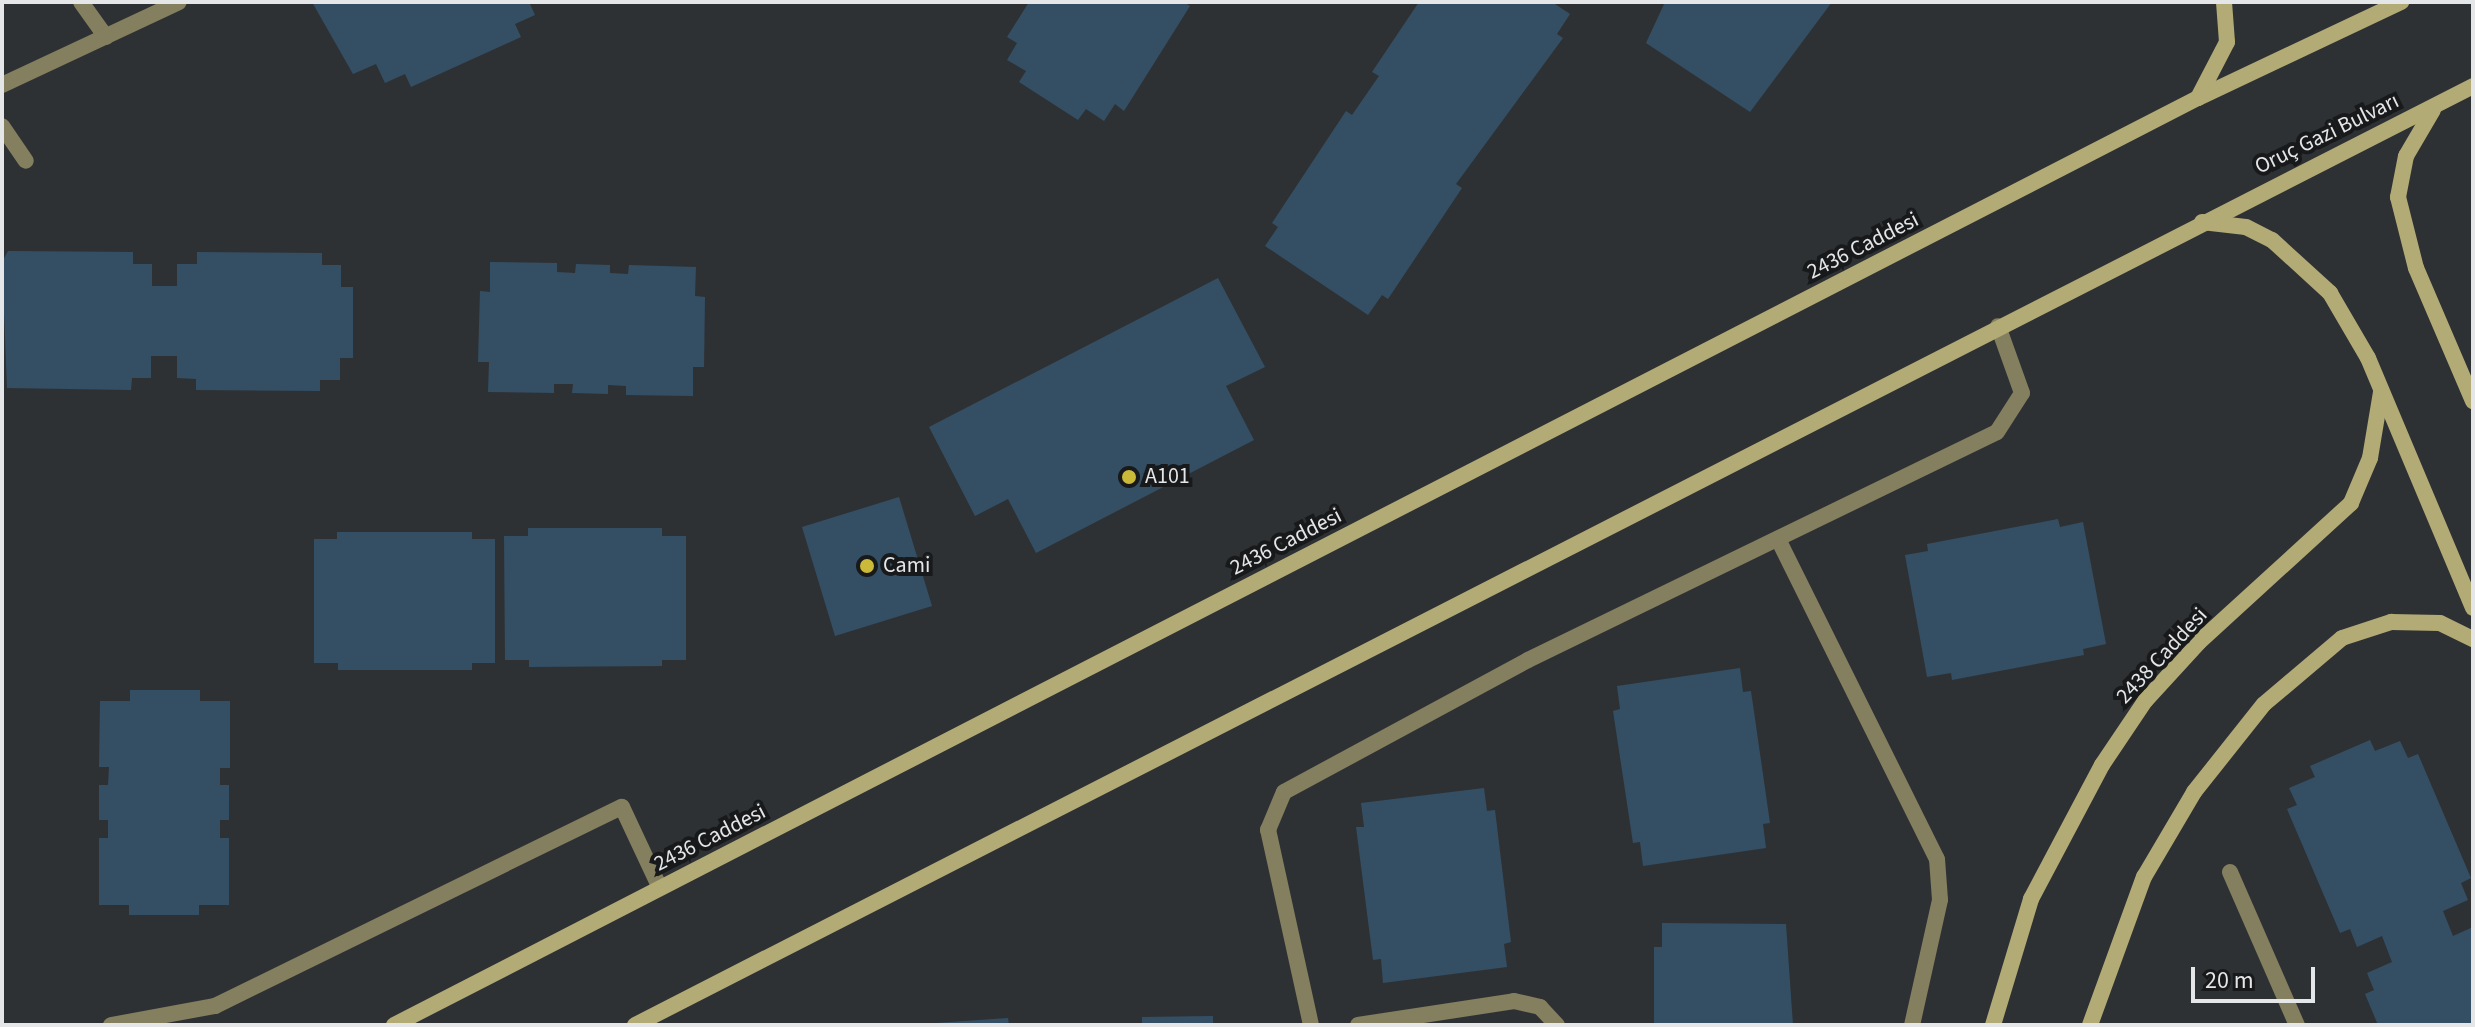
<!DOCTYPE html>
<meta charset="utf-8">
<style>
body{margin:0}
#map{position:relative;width:2475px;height:1027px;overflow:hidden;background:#2e3134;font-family:"Source Sans 3",sans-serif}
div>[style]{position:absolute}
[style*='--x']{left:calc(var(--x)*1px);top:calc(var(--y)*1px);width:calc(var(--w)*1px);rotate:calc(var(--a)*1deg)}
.building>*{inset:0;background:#344f64}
.lane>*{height:16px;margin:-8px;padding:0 8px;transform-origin:8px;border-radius:8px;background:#847f5e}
.street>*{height:16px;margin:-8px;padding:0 8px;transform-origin:8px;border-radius:8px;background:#847f5e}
.secondary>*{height:16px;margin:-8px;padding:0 8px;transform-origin:8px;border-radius:8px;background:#b3ab75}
.dots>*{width:22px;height:22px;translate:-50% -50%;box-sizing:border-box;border:4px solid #17191a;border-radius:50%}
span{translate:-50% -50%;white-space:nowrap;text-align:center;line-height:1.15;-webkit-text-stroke:8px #17191a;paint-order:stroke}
.street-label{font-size:22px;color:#e4e6e7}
.poi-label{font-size:22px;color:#e4e6e7}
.left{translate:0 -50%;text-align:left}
.frame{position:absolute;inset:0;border:4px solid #e4e6e7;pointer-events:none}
.scale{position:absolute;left:2191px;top:967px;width:124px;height:36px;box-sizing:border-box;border:4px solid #e4e6e7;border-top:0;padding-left:10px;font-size:24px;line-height:28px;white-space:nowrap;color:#e4e6e7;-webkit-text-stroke:6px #17191a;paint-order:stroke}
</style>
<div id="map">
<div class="building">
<div style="clip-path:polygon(312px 2px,529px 2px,535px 15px,515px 24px,521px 37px,411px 87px,405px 74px,385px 83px,376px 64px,353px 74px)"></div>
<div style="clip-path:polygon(1029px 2px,1184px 2px,1190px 6px,1124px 111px,1115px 104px,1104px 121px,1086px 109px,1078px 120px,1019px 82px,1026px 71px,1007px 60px,1017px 43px,1007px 37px)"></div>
<div style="clip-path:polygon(1419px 2px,1552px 2px,1570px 14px,1557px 34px,1563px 38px,1456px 184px,1462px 188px,1388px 299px,1382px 295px,1368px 315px,1265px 246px,1278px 227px,1272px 223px,1346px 111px,1352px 115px,1379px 76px,1372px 72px)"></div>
<div style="clip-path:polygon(1665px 2px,1832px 2px,1750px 112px,1646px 43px)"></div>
<div style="clip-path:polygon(8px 251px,133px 252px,133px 264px,152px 264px,152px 286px,177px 286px,177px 264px,197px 264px,197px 252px,322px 253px,322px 265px,341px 265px,341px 287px,353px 287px,353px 358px,340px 358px,340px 380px,320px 380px,320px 391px,196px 390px,196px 379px,177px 378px,177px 356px,151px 356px,151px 378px,132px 378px,131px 390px,7px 388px,2px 262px)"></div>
<div style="clip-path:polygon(490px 262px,557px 263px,557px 272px,575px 273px,576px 264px,610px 265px,610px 273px,628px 274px,629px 265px,696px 267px,695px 296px,705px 297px,704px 367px,693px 367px,693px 396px,626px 395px,626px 386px,608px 385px,608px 394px,572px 393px,573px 384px,554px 384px,554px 393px,488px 392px,489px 362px,478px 362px,480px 291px,490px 292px)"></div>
<div style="clip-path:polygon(1218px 278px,1265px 367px,1226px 386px,1254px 440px,1036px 553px,1008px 499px,975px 516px,929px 427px)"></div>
<div style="clip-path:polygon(899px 497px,932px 606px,835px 636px,802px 527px)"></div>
<div style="clip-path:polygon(2058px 519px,2060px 527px,2083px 522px,2106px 644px,2083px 649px,2084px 655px,1952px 680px,1951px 673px,1927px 677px,1905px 555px,1928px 551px,1927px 544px)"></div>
<div style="clip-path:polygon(528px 528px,662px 528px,662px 536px,686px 536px,686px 660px,662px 660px,662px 666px,529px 667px,529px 660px,505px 660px,504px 536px,528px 536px)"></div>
<div style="clip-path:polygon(337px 532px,472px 532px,472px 539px,495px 539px,495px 663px,472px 663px,472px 670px,338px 670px,338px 663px,314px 663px,314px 539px,337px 539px)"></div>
<div style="clip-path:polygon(1740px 668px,1743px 692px,1751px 691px,1770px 823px,1763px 824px,1766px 848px,1643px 866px,1640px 842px,1633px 843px,1613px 711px,1620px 709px,1617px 686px)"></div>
<div style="clip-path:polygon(130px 690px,200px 690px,200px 701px,230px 701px,230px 768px,220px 768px,220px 785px,229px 785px,229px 820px,220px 820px,220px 838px,229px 838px,229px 905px,199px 905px,199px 915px,129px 915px,129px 905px,99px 905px,99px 838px,108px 838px,108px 820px,99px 820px,99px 785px,108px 785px,109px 767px,99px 767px,100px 701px,130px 701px)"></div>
<div style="clip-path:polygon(2370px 740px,2375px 751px,2400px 741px,2408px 758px,2418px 754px,2471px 878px,2461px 883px,2468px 900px,2443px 911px,2453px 936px,2473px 927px,2473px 1025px,2378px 1025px,2365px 994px,2374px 990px,2367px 973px,2392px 962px,2382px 936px,2357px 947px,2350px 929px,2340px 933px,2287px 809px,2297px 805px,2289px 788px,2315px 777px,2310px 766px)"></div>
<div style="clip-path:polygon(1484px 788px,1487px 811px,1495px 810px,1511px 942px,1504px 944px,1507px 967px,1383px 983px,1381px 959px,1373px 960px,1356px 827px,1364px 827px,1361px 803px)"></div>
<div style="clip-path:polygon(1662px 923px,1786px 924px,1793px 1025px,1654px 1025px,1654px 947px,1662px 947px)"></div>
<div style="clip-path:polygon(1213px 1016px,1213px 1025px,1142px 1025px,1142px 1017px)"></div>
<div style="clip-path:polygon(1008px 1018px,1009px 1025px,936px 1025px,936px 1023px)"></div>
</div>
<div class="lane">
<div style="--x:2;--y:126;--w:42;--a:55.6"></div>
<div style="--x:1778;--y:539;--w:357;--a:63.6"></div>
<div style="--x:1937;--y:859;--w:41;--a:85.8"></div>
<div style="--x:1940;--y:900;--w:128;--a:102.6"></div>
<div style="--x:2230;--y:872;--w:167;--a:66.4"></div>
<div style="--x:111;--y:1025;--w:106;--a:-10.4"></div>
<div style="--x:215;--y:1006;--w:453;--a:-26.1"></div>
<div style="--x:622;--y:807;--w:89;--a:64.9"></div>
<div style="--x:1311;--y:1025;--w:200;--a:-102.4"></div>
<div style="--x:1268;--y:830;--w:41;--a:-67.2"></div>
<div style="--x:1284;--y:792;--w:277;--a:-28.4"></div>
<div style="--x:1528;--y:660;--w:521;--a:-25.93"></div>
<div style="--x:1997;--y:432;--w:46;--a:-57.3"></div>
<div style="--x:2022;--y:393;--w:71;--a:-109.7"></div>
<div style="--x:1358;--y:1025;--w:158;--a:-8.7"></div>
<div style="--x:1514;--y:1001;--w:27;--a:13"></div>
<div style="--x:1540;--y:1007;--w:25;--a:47"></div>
</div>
<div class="street">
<div style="--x:81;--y:2;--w:43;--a:54.5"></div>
<div style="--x:2;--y:85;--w:195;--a:-25.1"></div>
</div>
<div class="secondary">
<div style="--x:2198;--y:98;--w:63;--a:-62.6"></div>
<div style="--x:2227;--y:42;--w:40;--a:-94.3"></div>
<div style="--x:2433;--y:110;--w:53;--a:120.4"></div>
<div style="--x:2406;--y:156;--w:42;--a:101"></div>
<div style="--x:2398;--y:197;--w:73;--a:75.8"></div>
<div style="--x:2416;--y:268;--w:145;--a:66.8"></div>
<div style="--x:2202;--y:222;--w:44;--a:6.5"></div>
<div style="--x:2246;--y:227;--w:29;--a:27"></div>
<div style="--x:2272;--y:240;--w:79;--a:42.4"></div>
<div style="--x:2330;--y:293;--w:75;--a:59.7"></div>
<div style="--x:2368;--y:358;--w:271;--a:67.2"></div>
<div style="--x:394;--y:1025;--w:2028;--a:-27.2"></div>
<div style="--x:2198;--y:98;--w:225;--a:-25.3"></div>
<div style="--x:635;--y:1025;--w:2064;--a:-27.06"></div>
<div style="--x:1993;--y:1025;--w:132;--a:-73.2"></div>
<div style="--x:2031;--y:899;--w:152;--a:-62.1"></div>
<div style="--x:2102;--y:765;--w:77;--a:-56.1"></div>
<div style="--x:2145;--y:701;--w:80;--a:-47.5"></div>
<div style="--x:2199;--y:642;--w:206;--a:-42.4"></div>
<div style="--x:2351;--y:503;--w:49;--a:-67.1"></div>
<div style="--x:2370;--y:458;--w:67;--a:-80.5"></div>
<div style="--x:2090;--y:1025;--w:158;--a:-70"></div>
<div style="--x:2144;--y:877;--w:99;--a:-59.5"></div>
<div style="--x:2194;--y:792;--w:112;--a:-51.5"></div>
<div style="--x:2264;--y:704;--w:102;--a:-40.2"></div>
<div style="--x:2342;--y:638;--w:52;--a:-18.1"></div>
<div style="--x:2391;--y:622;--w:49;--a:1.2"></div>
<div style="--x:2440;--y:623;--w:37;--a:26"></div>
</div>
<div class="dots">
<div style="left:1129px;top:477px;background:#cbba39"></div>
<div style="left:867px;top:566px;background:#cbba39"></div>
</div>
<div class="street-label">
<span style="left:2327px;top:134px;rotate:-26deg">Oruç Gazi Bulvarı</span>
<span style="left:1863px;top:246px;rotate:-27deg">2436 Caddesi</span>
<span style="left:1286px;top:542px;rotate:-27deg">2436 Caddesi</span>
<span style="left:2162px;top:656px;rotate:-47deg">2438 Caddesi</span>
<span style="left:710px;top:838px;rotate:-27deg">2436 Caddesi</span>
</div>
<div class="poi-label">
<span class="left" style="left:1145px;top:477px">A101</span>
<span class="left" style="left:883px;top:566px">Cami</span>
</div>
<div class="frame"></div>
<div class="scale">20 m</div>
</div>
